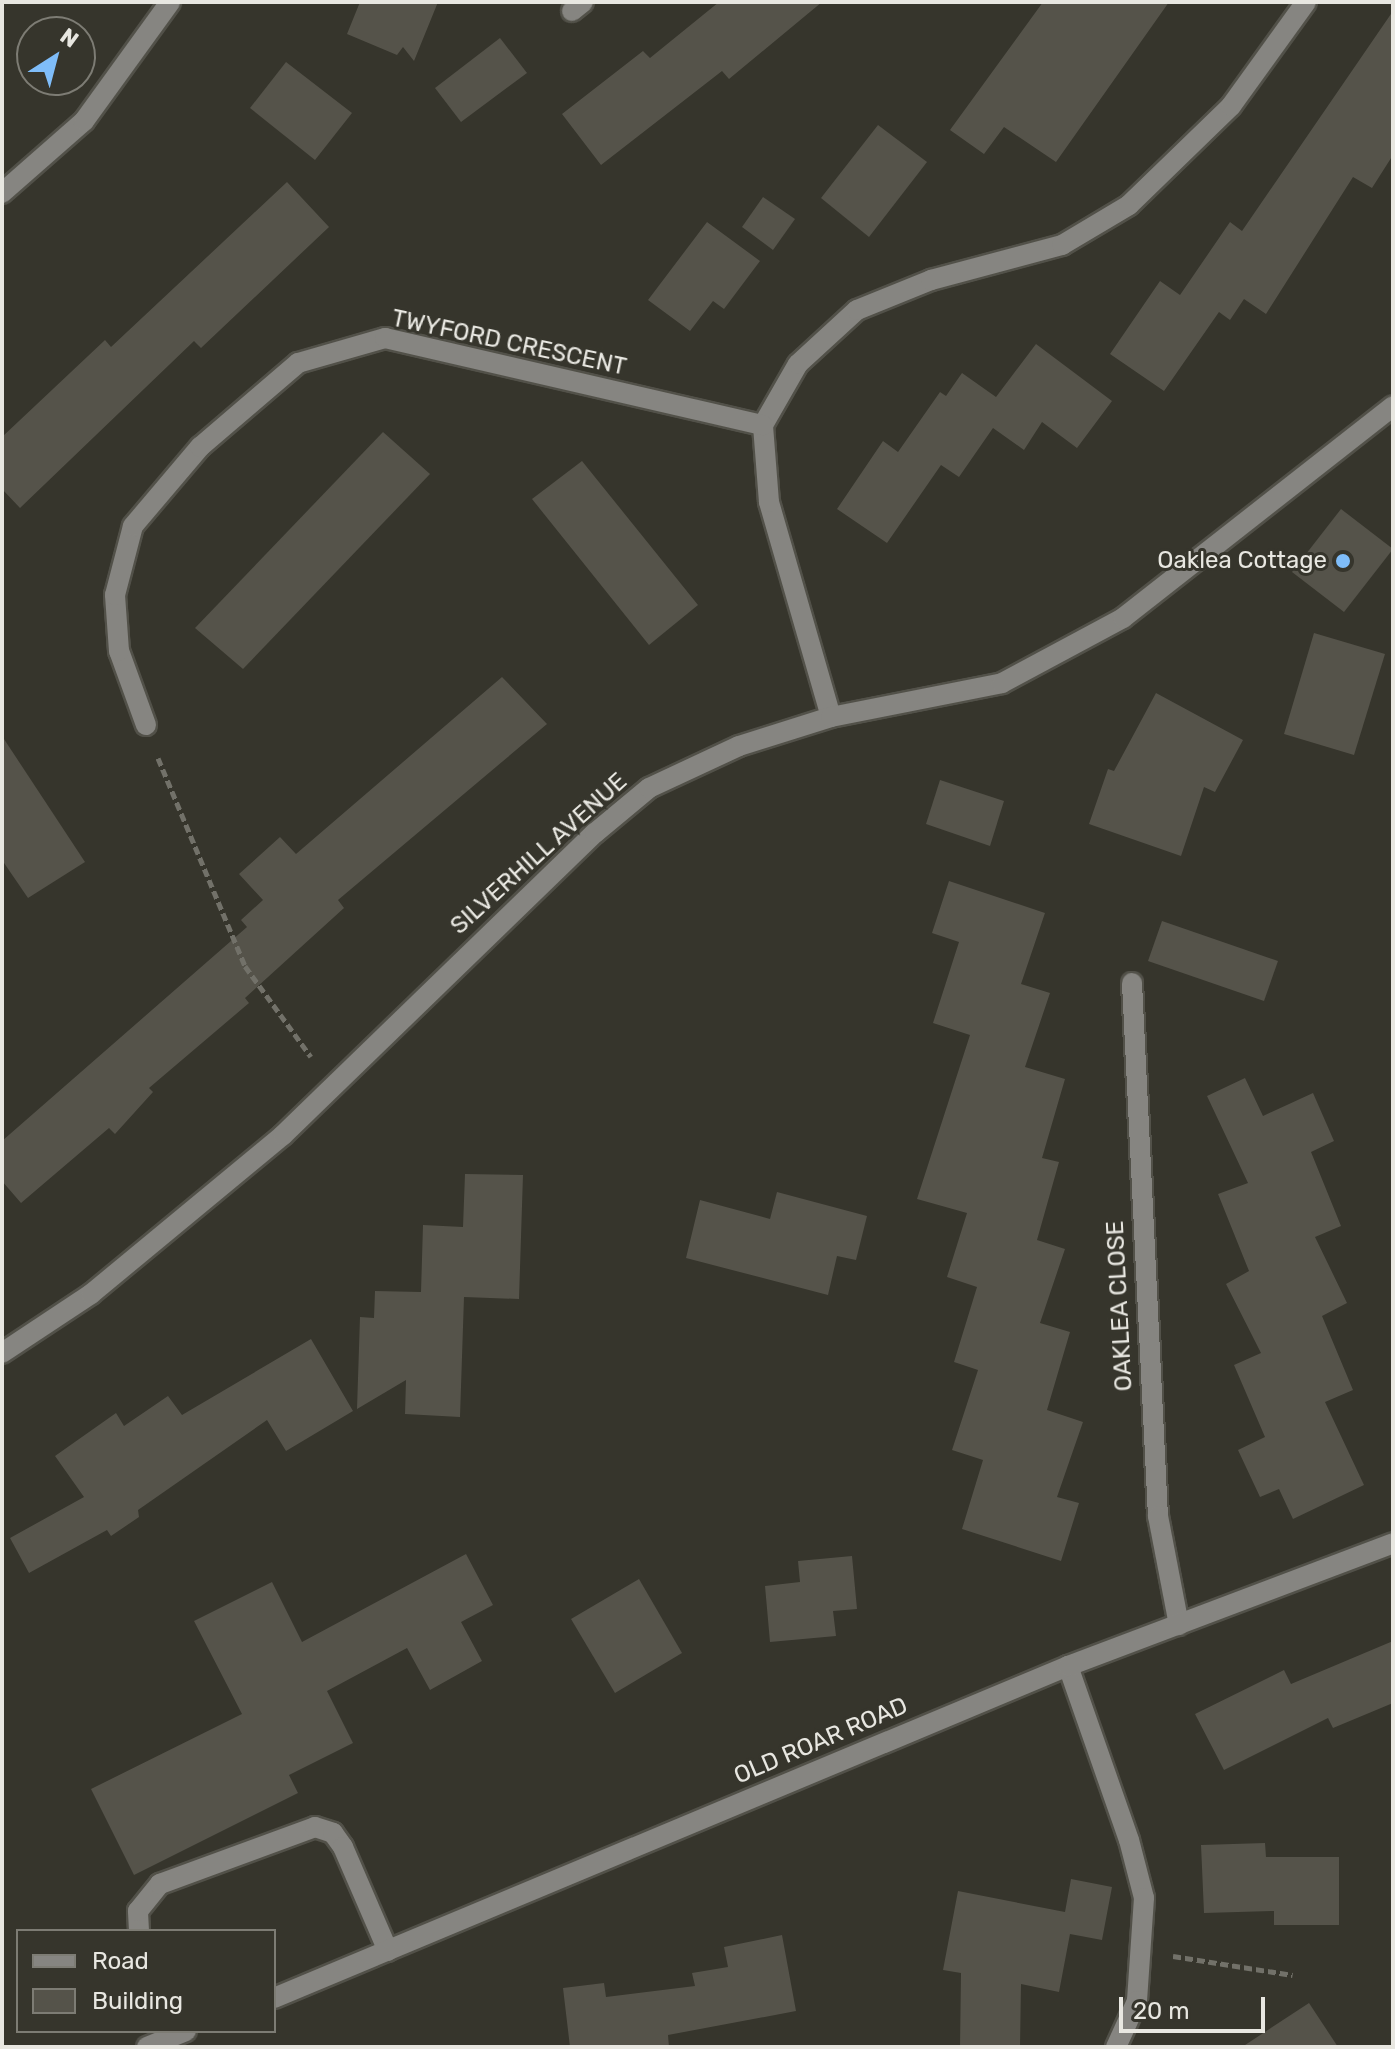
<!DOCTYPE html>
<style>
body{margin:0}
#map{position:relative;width:1395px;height:2049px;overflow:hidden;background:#36352c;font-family:Rubik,sans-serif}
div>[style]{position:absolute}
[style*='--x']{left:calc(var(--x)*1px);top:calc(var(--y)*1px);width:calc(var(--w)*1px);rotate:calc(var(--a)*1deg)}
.building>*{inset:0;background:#55534a}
.path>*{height:5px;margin-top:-2.5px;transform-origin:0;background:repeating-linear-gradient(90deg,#727169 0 8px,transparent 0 12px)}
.roads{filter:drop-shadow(2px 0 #525149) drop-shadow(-2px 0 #525149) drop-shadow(0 2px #525149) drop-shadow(0 -2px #525149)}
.minor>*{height:20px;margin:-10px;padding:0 10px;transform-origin:10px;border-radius:10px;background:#868581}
.dots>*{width:22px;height:22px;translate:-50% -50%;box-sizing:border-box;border:4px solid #36352c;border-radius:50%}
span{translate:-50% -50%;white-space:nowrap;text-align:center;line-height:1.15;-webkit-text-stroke:6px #36352c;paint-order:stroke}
.street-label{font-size:24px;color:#e8e7e1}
.poi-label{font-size:24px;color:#e8e7e1}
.right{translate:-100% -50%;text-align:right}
.frame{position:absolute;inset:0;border:4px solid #e8e7e1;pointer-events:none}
.legend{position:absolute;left:16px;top:1929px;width:260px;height:104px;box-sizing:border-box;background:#36352c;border:2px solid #7d7c74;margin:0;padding:10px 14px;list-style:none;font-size:24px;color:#e8e7e1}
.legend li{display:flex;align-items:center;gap:16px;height:40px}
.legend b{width:40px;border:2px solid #7d7c74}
.north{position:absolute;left:16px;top:16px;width:80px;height:80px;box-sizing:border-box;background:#36352c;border:2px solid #7d7c74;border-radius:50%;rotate:36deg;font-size:22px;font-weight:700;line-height:32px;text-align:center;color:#e8e7e1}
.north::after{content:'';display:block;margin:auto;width:28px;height:36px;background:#7fbdf9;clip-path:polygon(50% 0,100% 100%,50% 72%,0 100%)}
.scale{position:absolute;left:1119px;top:1997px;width:146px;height:36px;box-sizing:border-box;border:4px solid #e8e7e1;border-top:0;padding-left:10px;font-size:24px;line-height:28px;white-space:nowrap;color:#e8e7e1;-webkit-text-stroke:6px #36352c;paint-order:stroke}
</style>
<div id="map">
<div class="building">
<div style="clip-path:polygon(360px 2px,438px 2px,414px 61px,403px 47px,397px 55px,347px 34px)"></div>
<div style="clip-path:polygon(719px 2px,822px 2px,729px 79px,722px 71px,601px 165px,562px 114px,643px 51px,650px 58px)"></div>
<div style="clip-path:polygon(1043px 2px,1169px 2px,1056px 162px,1004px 127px,984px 154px,950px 130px)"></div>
<div style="clip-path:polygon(1393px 11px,1393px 155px,1372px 188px,1353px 177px,1266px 314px,1244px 299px,1230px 320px,1219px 312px,1164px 391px,1110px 354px,1160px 281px,1180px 295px,1230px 222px,1242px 231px)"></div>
<div style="clip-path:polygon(500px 38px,527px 73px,461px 122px,435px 88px)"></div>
<div style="clip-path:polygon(286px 62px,352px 113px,315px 160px,250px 108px)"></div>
<div style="clip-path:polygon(878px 125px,927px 162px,869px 237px,821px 198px)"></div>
<div style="clip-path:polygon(287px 182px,329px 227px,201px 348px,194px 341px,20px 508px,2px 489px,2px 437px,105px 340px,111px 347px)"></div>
<div style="clip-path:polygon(763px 197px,795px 219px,773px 250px,742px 227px)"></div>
<div style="clip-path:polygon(707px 222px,760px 261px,724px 309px,713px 301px,690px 331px,648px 300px)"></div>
<div style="clip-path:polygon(1036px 344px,1112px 401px,1077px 448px,1042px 422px,1024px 450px,993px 428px,959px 477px,941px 465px,887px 543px,837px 509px,883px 441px,898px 452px,940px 392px,946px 396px,962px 373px,996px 397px)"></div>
<div style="clip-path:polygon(383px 432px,430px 474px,243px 669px,195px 628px)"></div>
<div style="clip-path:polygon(582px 461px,698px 605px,649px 645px,532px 499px)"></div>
<div style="clip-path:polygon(1341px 509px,1393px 549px,1344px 612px,1292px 572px)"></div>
<div style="clip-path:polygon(1314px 633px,1385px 654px,1354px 755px,1284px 734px)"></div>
<div style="clip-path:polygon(502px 677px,547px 724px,338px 900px,344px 908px,245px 998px,249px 1003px,149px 1088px,153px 1092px,115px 1134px,109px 1128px,21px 1203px,2px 1181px,2px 1141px,247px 927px,241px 920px,263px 900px,239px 874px,280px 837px,296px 854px)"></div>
<div style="clip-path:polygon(1156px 693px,1243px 740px,1215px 792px,1204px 787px,1181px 856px,1089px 824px,1108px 769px,1114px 771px)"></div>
<div style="clip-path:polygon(2px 736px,85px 862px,28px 898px,2px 860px)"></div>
<div style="clip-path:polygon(940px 780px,1004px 801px,990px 846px,926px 824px)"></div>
<div style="clip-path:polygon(949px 881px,1045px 913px,1021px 984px,1050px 993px,1025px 1067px,1065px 1079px,1042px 1158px,1059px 1162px,1037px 1240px,1065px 1249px,1040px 1323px,1070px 1332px,1047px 1410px,1083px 1422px,1057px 1497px,1079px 1503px,1061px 1561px,962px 1529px,983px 1460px,952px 1450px,978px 1370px,954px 1362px,977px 1287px,947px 1277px,967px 1213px,917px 1199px,970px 1035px,933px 1023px,959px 942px,932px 933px)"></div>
<div style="clip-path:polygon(1162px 921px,1278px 961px,1264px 1001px,1148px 961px)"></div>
<div style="clip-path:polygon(1245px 1078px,1263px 1116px,1313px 1093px,1334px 1141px,1311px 1152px,1341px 1226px,1315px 1237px,1347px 1303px,1322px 1316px,1353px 1390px,1325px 1402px,1364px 1485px,1293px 1519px,1279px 1489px,1260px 1497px,1238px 1450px,1265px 1437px,1234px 1365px,1261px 1353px,1226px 1284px,1249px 1271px,1218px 1194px,1248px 1183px,1207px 1096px)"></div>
<div style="clip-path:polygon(465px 1174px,523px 1175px,519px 1299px,464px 1297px,460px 1417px,405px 1414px,406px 1380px,357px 1409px,360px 1317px,374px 1318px,375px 1291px,421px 1292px,423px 1225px,463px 1227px)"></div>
<div style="clip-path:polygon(777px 1192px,867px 1216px,856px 1260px,837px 1256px,828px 1295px,686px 1258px,700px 1200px,770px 1219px)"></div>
<div style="clip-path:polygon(311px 1339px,353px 1411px,286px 1451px,267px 1420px,138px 1510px,139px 1517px,111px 1536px,107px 1530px,29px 1573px,10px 1538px,84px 1497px,55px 1456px,116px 1413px,124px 1426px,168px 1396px,182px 1415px)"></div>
<div style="clip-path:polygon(466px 1554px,493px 1605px,461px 1622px,482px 1661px,430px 1690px,407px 1648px,327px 1691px,353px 1743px,289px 1775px,298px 1793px,134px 1875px,91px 1789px,242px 1714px,194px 1621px,272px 1582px,302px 1642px)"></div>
<div style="clip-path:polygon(852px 1556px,857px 1609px,833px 1611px,836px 1636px,770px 1642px,765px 1586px,800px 1582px,798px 1561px)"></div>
<div style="clip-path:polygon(639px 1579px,682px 1653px,615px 1693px,571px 1619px)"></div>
<div style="clip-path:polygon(1393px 1641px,1393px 1703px,1333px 1728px,1328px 1718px,1224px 1770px,1195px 1714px,1284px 1670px,1291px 1684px)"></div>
<div style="clip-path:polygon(1265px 1843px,1266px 1857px,1339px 1857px,1339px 1925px,1274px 1925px,1274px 1911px,1204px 1913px,1201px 1845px)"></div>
<div style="clip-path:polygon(1071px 1879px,1112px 1887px,1102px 1940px,1070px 1934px,1059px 1992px,1021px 1984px,1020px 2047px,960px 2047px,961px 1973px,943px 1970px,958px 1891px,1065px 1912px)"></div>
<div style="clip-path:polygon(782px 1935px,796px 2011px,668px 2035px,669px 2047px,570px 2047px,563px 1988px,604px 1983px,606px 1997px,695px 1986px,692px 1973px,728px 1967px,724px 1947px)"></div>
<div style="clip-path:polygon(1309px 2003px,1338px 2047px,1242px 2047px)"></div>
</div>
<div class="path">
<div style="--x:158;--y:758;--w:225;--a:67.3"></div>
<div style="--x:245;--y:966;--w:112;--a:54"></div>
<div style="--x:1173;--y:1956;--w:121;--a:9"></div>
</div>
<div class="roads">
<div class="minor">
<div style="--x:572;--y:11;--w:14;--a:-39"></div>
<div style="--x:2;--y:193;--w:109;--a:-41.3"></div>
<div style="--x:84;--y:121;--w:147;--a:-54.1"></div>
<div style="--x:831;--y:717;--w:224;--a:-106.1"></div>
<div style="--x:769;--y:502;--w:77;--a:-94.5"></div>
<div style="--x:763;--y:425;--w:70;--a:-60.2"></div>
<div style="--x:798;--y:364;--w:80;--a:-42.5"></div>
<div style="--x:857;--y:310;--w:80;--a:-22.1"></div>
<div style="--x:931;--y:280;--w:136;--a:-15"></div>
<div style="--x:1062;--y:245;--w:78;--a:-30.8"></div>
<div style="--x:1129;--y:205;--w:142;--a:-44.1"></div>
<div style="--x:1231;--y:106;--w:128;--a:-54.2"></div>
<div style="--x:146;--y:725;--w:79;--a:-110"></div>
<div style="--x:119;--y:651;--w:56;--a:-94.1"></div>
<div style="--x:115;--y:595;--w:71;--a:-75.4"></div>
<div style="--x:133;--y:526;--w:104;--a:-49.7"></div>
<div style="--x:200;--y:447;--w:129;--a:-40.6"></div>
<div style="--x:298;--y:363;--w:91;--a:-16"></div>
<div style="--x:385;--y:338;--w:388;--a:13"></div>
<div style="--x:1132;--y:983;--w:534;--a:87.21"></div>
<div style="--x:1158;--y:1516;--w:111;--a:79.1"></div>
<div style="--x:2;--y:1353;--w:107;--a:-33.5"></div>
<div style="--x:91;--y:1294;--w:249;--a:-39.6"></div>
<div style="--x:283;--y:1135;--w:434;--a:-44.1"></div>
<div style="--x:595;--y:833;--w:70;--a:-39.8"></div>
<div style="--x:649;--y:788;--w:99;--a:-25"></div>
<div style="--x:739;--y:746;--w:96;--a:-17.5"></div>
<div style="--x:831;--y:717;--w:174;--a:-11.2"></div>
<div style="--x:1002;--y:683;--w:137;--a:-28.2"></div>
<div style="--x:1123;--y:618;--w:343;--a:-38.1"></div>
<div style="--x:1068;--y:1666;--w:184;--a:70.7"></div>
<div style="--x:1129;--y:1840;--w:60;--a:75.5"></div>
<div style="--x:1144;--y:1898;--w:103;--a:93.9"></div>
<div style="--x:1137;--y:2001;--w:51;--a:114.5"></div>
<div style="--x:139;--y:1931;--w:20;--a:-93"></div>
<div style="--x:138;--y:1911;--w:35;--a:-51"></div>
<div style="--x:160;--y:1884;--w:165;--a:-20.2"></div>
<div style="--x:315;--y:1827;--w:19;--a:18"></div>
<div style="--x:333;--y:1833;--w:17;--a:54"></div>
<div style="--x:343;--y:1847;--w:113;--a:66.6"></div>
<div style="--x:274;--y:1998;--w:861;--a:-22.69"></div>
<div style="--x:1068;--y:1666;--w:347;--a:-20.7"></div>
<div style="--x:147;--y:2047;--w:42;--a:-22.3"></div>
</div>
</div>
<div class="dots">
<div style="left:1343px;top:561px;background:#7fbdf9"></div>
</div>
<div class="street-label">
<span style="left:509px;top:343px;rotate:12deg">TWYFORD CRESCENT</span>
<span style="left:539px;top:854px;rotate:-42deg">SILVERHILL AVENUE</span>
<span style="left:1120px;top:1306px;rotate:-93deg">OAKLEA CLOSE</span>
<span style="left:821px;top:1741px;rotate:-23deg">OLD ROAR ROAD</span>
</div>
<div class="poi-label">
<span class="right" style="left:1327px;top:561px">Oaklea Cottage</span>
</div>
<div class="frame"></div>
<ul class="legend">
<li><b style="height:10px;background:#868581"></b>Road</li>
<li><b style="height:22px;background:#55534a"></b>Building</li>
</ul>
<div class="north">N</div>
<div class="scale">20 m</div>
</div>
